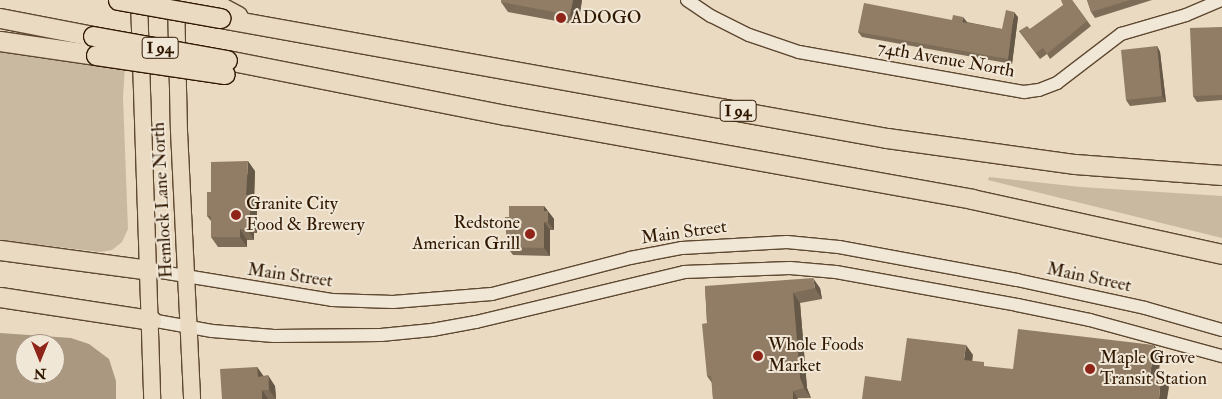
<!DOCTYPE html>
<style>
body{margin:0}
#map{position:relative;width:1222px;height:399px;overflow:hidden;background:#eadac2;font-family:"IM FELL Double Pica",serif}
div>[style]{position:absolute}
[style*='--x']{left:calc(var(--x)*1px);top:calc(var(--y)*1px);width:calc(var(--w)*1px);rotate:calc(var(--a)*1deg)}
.green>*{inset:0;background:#cab9a1}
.water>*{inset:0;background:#ab9880}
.roads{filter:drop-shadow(1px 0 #5e4830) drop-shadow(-1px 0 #5e4830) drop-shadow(0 1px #5e4830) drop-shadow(0 -1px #5e4830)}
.minor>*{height:12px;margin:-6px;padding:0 6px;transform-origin:6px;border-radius:6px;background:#f1e7d7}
.major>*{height:16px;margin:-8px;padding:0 8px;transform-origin:8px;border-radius:8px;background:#eadac2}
.highway>*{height:19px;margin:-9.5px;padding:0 9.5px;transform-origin:9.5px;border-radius:9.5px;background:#eadac2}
.bridges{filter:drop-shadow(1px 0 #301800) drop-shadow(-1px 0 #301800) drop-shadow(0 1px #301800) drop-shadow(0 -1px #301800)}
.highway-bridge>*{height:19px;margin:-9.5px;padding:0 9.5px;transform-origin:9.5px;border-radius:9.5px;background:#eadac2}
.wall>*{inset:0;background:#7d6c57}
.shaded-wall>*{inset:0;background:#665847}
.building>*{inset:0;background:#917d65}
.dots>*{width:14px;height:14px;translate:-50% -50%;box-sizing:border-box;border:2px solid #f1e7d7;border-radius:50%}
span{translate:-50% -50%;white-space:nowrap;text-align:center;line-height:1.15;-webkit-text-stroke:4px #f1e7d7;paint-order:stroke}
.shield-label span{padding:1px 4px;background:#f1e7d7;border:1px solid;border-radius:4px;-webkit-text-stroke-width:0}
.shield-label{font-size:16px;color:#301800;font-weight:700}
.poi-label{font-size:18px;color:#301800}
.left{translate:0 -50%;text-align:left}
.right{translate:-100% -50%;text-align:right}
.street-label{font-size:18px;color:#301800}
.north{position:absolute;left:15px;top:334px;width:50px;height:50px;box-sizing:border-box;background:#f1e7d7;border:1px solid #a49481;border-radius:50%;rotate:180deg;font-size:14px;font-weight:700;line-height:20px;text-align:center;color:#301800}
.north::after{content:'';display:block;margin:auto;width:18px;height:22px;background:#8f2418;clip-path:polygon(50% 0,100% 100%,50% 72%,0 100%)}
</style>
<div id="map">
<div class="green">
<div style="clip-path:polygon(0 50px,125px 66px,123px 97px,128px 229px,122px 242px,112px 250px,100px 252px,0 240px)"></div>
<div style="clip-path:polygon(989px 177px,1081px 187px,1222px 196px,1222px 238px,988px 180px)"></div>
</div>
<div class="water">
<div style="clip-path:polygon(evenodd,0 333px,71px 338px,89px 344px,109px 359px,116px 381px,116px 399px,0 399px,0 333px,25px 344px,55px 344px,55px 374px,25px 374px,25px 344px)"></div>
</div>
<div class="roads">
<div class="minor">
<div style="--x:687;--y:0;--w:29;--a:34"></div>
<div style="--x:711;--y:16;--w:42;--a:26.6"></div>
<div style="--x:749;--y:35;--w:53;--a:18.8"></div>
<div style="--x:799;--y:52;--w:229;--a:10.1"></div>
<div style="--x:1024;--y:92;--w:15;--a:-8"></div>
<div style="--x:1039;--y:90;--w:19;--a:-21"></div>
<div style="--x:1057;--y:83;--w:81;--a:-37.4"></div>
<div style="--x:1121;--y:34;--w:68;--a:-16.3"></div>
<div style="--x:1186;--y:15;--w:39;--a:-23"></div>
<div style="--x:149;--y:270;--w:185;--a:9.3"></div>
<div style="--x:332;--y:300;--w:61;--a:1.9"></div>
<div style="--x:393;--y:302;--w:99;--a:-4.6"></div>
<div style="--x:492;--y:294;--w:143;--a:-14.6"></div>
<div style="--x:630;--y:258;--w:53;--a:-10.9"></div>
<div style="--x:682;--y:248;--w:105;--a:-3.3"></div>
<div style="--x:787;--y:242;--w:52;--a:5.5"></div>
<div style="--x:839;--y:247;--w:181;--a:10.5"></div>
<div style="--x:1017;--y:280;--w:131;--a:12.3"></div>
<div style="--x:1145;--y:308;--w:80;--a:15.9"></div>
<div style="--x:151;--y:320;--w:62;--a:10.2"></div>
<div style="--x:212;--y:331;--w:62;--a:4.6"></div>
<div style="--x:274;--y:336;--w:107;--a:-0.5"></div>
<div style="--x:381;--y:335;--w:51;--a:-5.6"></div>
<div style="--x:432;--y:330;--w:45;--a:-10.3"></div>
<div style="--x:476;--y:322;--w:214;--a:-13.5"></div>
<div style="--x:684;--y:272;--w:106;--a:-2.2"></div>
<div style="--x:790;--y:268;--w:46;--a:5"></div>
<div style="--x:836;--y:272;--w:184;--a:10.3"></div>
<div style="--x:1017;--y:305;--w:75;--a:11.6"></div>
<div style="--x:1090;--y:320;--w:137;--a:15.3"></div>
</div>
<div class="major">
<div style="--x:139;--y:0;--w:399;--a:88.1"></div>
<div style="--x:176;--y:0;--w:131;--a:88.7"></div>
<div style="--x:179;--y:131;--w:268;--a:87.2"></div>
</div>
<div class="highway">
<div style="--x:191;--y:0;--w:31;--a:13"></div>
<div style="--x:221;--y:7;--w:19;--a:28"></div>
<div style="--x:0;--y:18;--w:95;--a:11"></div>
<div style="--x:220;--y:18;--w:678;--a:10.2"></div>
<div style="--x:887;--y:138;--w:190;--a:7.9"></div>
<div style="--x:1075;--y:164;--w:147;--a:4.3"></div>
<div style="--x:0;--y:41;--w:97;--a:8.3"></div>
<div style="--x:227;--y:60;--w:284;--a:11.2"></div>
<div style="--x:506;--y:115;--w:474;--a:10.2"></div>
<div style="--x:972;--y:199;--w:256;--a:12.4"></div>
<div style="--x:0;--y:250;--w:150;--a:7.6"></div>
<div style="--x:0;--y:297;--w:153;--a:8.7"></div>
</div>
</div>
<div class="bridges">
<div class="highway-bridge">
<div style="--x:118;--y:0;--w:104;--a:10"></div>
<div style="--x:93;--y:36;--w:136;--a:10.2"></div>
<div style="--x:96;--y:55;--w:130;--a:8.4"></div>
</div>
</div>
<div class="wall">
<div style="clip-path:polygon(582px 0,578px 25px,508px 12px,501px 2px)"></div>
<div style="clip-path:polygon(1072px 0,1091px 26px,1050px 59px,1047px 54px,1040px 59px,1019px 31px,1030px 29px)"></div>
<div style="clip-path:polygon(1087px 0,1152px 0,1095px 18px,1091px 12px)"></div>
<div style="clip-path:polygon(1018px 17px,1012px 64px,862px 37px,858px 32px,967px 22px,1002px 29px)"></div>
<div style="clip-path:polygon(1222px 27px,1222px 100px,1197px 102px,1193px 96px)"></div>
<div style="clip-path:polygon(1157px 46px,1160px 52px,1166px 102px,1130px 106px,1126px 100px)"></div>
<div style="clip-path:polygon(255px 171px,254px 201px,257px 206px,257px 233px,254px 233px,254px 240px,247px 240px,247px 247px,218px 247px,211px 237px,211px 221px,207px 216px,211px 192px)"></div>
<div style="clip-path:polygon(544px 206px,554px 219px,554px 230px,550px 230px,550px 256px,513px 255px,507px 247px)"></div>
<div style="clip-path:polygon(705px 286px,820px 288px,822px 299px,800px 303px,807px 388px,811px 398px,713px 399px,712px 383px,707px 376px,707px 323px)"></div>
<div style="clip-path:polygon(257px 367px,263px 376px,275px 386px,276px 399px,222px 399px)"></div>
</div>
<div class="shaded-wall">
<div style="clip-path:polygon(573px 0,582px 0,578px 25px,570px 15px)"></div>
<div style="clip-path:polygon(1014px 12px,1018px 17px,1012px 64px,1008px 59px)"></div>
<div style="clip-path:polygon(963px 17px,967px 22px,966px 27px,962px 22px)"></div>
<div style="clip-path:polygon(1157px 46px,1160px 52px,1166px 102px,1162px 96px)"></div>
<div style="clip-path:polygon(248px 161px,255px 171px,254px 201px,257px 206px,257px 233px,250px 222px,246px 195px)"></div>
<div style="clip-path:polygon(544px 206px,554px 219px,554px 230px,548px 222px,544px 211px)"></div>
<div style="clip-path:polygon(247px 222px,254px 233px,254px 240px,247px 229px)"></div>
<div style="clip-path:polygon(544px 222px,550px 230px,550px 256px,544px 248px)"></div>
<div style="clip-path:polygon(240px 229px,247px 240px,247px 247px,240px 237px)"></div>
<div style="clip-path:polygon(813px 278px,820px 288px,822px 299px,815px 288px)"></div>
<div style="clip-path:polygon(793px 293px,800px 303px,807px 388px,811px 398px,804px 388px,800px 378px)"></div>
<div style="clip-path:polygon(966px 345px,973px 355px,971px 371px,964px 360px)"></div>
<div style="clip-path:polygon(1154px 345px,1161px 355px,1157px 386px,1150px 376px)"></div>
<div style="clip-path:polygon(257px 367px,265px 378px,258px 377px)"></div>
<div style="clip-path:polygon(268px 375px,275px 386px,276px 399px,269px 390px)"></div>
<div style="clip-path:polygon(1161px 377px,1169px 387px,1167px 399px,1159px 399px)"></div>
<div style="clip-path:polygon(262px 390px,268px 399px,262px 399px)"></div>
<div style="clip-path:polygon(793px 391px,798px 399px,793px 399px)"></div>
</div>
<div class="building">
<div style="clip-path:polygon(501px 0,573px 0,570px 15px,501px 2px)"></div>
<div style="clip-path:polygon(1061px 0,1072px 0,1087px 21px,1047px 54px,1043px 48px,1036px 53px,1019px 31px,1027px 26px,1030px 29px,1063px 5px)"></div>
<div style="clip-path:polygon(1087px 0,1130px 0,1091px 12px)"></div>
<div style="clip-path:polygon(864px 3px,952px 20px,953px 15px,963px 17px,962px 22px,1002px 29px,1006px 10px,1014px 12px,1008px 59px,858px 32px)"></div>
<div style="clip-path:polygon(1222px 27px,1222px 95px,1193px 96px,1190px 28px)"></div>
<div style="clip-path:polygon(1157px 46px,1162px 96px,1126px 100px,1121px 50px)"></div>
<div style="clip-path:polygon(248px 161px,246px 195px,250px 195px,250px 222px,247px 222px,247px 229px,240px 229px,240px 237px,211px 237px,211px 216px,207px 216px,207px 192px,211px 192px,211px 162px)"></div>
<div style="clip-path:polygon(509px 206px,544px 206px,544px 211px,548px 211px,548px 222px,544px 222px,544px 248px,507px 247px,505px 217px,509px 217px)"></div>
<div style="clip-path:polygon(813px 278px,815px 288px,793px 293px,800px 378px,804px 388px,793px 391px,793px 399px,713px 399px,711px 376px,707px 376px,702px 324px,707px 323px,705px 286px)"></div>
<div style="clip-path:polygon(1018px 329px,1154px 345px,1150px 376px,1161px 377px,1159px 399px,862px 399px,865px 376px,901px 381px,907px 338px,966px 345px,964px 360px,984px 362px,984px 366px,1013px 369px)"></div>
<div style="clip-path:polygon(257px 367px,258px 377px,268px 375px,269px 390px,262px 390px,262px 399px,222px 399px,220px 369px)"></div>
</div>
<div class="dots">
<div style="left:561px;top:18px;background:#8f2418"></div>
<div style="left:236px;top:215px;background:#8f2418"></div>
<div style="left:530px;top:234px;background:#8f2418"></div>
<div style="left:758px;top:356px;background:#8f2418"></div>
<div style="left:1090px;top:369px;background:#8f2418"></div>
</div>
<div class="shield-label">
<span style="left:160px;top:48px">I 94</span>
<span style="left:738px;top:111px">I 94</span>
</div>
<div class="poi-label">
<span class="left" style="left:571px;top:18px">ADOGO</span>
<span class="left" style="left:246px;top:215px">Granite City<br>Food &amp; Brewery</span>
<span class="right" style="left:520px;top:234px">Redstone<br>American Grill</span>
<span class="left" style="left:768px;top:356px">Whole Foods<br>Market</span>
<span class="left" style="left:1100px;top:369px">Maple Grove<br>Transit Station</span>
</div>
<div class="street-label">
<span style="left:946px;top:60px;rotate:10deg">74th Avenue North</span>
<span style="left:163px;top:200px;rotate:-93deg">Hemlock Lane North</span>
<span style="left:684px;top:233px;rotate:-8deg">Main Street</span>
<span style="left:290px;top:276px;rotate:8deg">Main Street</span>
<span style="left:1089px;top:278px;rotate:12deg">Main Street</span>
</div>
<div class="north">N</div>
</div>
